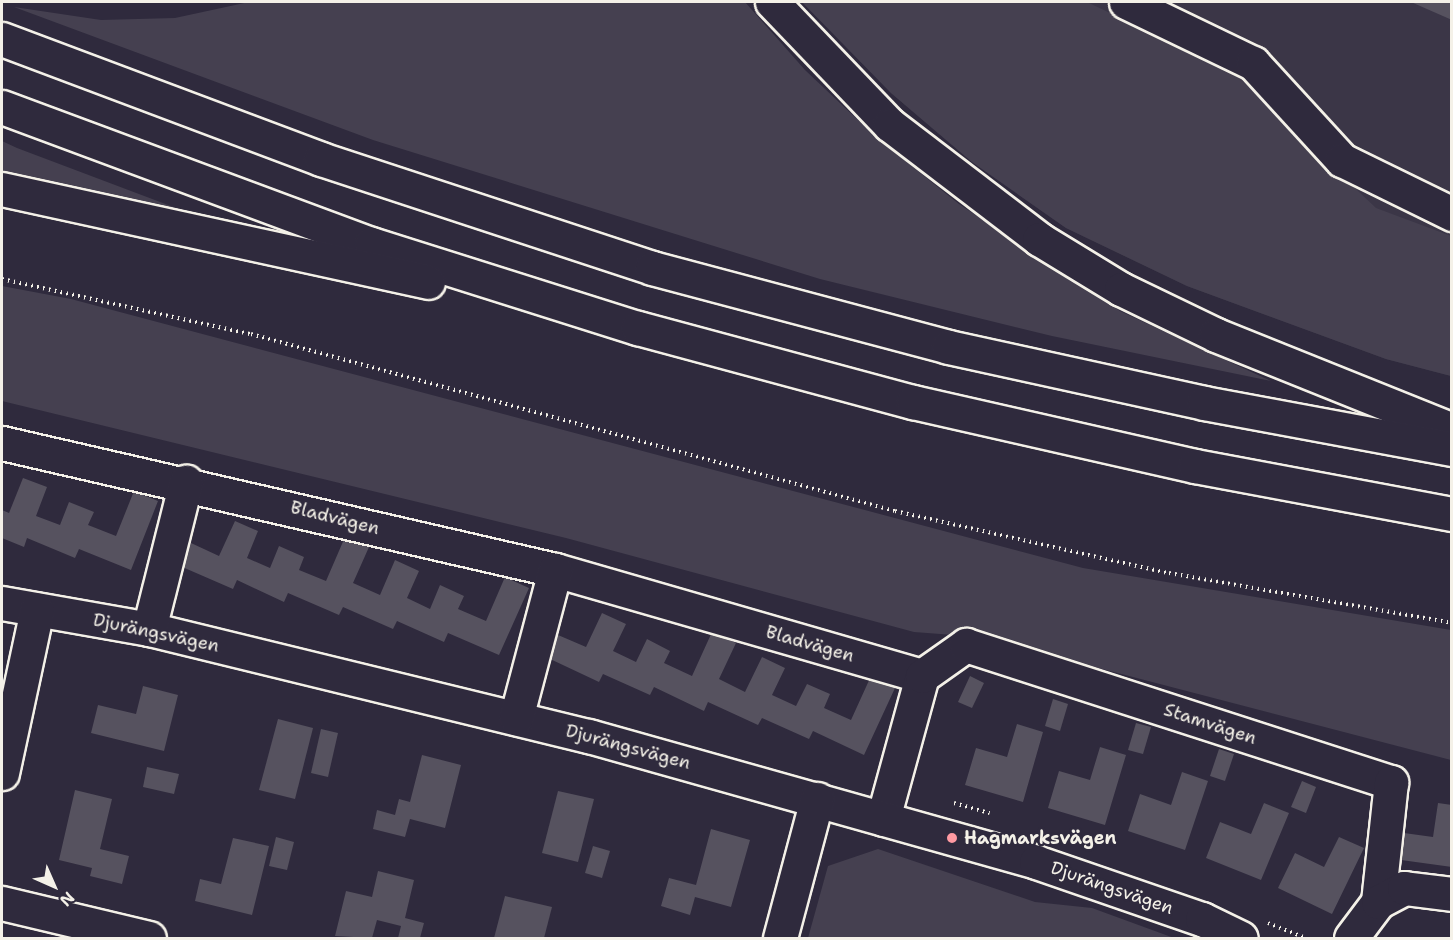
<!DOCTYPE html>
<meta charset="utf-8">
<style>
body{margin:0}
#map{position:relative;width:1453px;height:940px;overflow:hidden;background:#2f2a3d;font-family:"Shantell Sans",sans-serif}
div>[style]{position:absolute}
[style*='--x']{left:calc(var(--x)*1px);top:calc(var(--y)*1px);width:calc(var(--w)*1px);rotate:calc(var(--a)*1deg)}
.built>*{inset:0;background:#3b3647}
.green>*{inset:0;background:#454050}
.building>*{inset:0;background:#56525f}
.path>*{height:4px;margin-top:-2px;transform-origin:0;background:repeating-linear-gradient(90deg,#f4f1e8 0 1.5px,transparent 0 6px)}
.roads{filter:drop-shadow(2px 0 #f4f1e8) drop-shadow(-2px 0 #f4f1e8) drop-shadow(0 2px #f4f1e8) drop-shadow(0 -2px #f4f1e8)}
.minor>*{height:33px;margin:-16.5px;padding:0 16.5px;transform-origin:16.5px;border-radius:16.5px;background:#2f2a3d}
.motorway>*{height:33px;margin:-16.5px;padding:0 16.5px;transform-origin:16.5px;border-radius:16.5px;background:#2f2a3d}
.dots>*{width:16px;height:16px;translate:-50% -50%;box-sizing:border-box;border:3px solid #2f2a3d;border-radius:50%}
span{translate:-50% -50%;white-space:nowrap;text-align:center;line-height:1.15;-webkit-text-stroke:5px #2f2a3d;paint-order:stroke}
.street-label{font-size:18px;color:#f4f1e8}
.poi-label{font-size:18px;color:#f4f1e8;font-weight:700}
.left{translate:0 -50%;text-align:left}
.frame{position:absolute;inset:0;border:3px solid #f4f1e8;pointer-events:none}
.north{position:absolute;left:24px;top:856px;width:60px;height:60px;-webkit-text-stroke:4px #2f2a3d;paint-order:stroke;rotate:135deg;font-size:16px;font-weight:700;line-height:24px;text-align:center;color:#f4f1e8}
.north::after{content:'';display:block;margin:auto;width:21px;height:27px;background:#f4f1e8;clip-path:polygon(50% 0,100% 100%,50% 72%,0 100%)}
</style>
<div id="map">
<div class="built">
<div style="clip-path:polygon(802px 2px,1451px 2px,1451px 376px,1386px 359px,1187px 286px,1066px 228px,972px 162px,891px 93px)"></div>
</div>
<div class="green">
<div style="clip-path:polygon(249px 2px,745px 2px,805px 70px,878px 139px,959px 204px,1120px 311px,1271px 381px,1052px 336px,820px 279px,373px 140px,14px 7px,101px 20px,175px 18px)"></div>
<div style="clip-path:polygon(802px 2px,1087px 2px,1232px 71px,1376px 208px,1451px 236px,1451px 376px,1386px 359px,1187px 286px,1066px 228px,972px 162px,891px 93px)"></div>
<div style="clip-path:polygon(2px 141px,17px 148px,184px 211px,2px 172px)"></div>
<div style="clip-path:polygon(2px 286px,71px 299px,1083px 568px,1451px 630px,1451px 760px,980px 637px,914px 632px,566px 538px,2px 401px)"></div>
<div style="clip-path:polygon(878px 849px,1035px 902px,1092px 908px,1174px 938px,808px 938px,828px 866px)"></div>
</div>
<div class="building">
<div style="clip-path:polygon(1411px 2px,1452px 2px,1452px 20px)"></div>
<div style="clip-path:polygon(23px 478px,47px 487px,36px 516px,60px 525px,69px 502px,94px 512px,88px 525px,116px 536px,134px 491px,158px 501px,131px 570px,79px 549px,75px 558px,27px 538px,24px 547px,2px 538px,2px 510px,9px 513px)"></div>
<div style="clip-path:polygon(235px 521px,258px 531px,247px 558px,270px 568px,279px 546px,304px 557px,299px 570px,326px 581px,345px 537px,369px 547px,353px 583px,380px 595px,395px 560px,419px 571px,407px 598px,430px 609px,440px 585px,464px 596px,458px 609px,486px 621px,505px 577px,529px 588px,499px 655px,448px 633px,444px 642px,397px 621px,393px 629px,343px 607px,339px 615px,288px 593px,284px 602px,237px 580px,233px 589px,180px 566px,191px 543px,219px 556px)"></div>
<div style="clip-path:polygon(602px 613px,626px 624px,613px 651px,636px 662px,647px 639px,670px 651px,664px 663px,692px 676px,712px 632px,736px 643px,719px 679px,745px 692px,762px 657px,785px 668px,772px 695px,796px 706px,807px 684px,830px 694px,824px 708px,851px 720px,871px 676px,895px 688px,864px 755px,813px 731px,809px 739px,762px 718px,758px 725px,708px 702px,704px 711px,654px 687px,650px 695px,603px 674px,599px 682px,548px 658px,558px 635px,586px 647px)"></div>
<div style="clip-path:polygon(970px 676px,984px 683px,972px 708px,958px 702px)"></div>
<div style="clip-path:polygon(143px 686px,178px 695px,164px 751px,91px 733px,98px 705px,136px 714px)"></div>
<div style="clip-path:polygon(1053px 699px,1068px 704px,1060px 731px,1045px 726px)"></div>
<div style="clip-path:polygon(278px 719px,313px 728px,295px 799px,259px 790px)"></div>
<div style="clip-path:polygon(1136px 723px,1151px 727px,1143px 754px,1128px 750px)"></div>
<div style="clip-path:polygon(1017px 724px,1043px 732px,1023px 802px,965px 785px,976px 748px,1007px 757px)"></div>
<div style="clip-path:polygon(321px 729px,338px 733px,328px 777px,311px 773px)"></div>
<div style="clip-path:polygon(1100px 747px,1126px 755px,1105px 825px,1048px 808px,1059px 771px,1090px 780px)"></div>
<div style="clip-path:polygon(1219px 749px,1234px 754px,1225px 781px,1210px 776px)"></div>
<div style="clip-path:polygon(422px 755px,461px 765px,445px 828px,410px 819px,405px 837px,373px 829px,377px 810px,395px 815px,399px 799px,410px 802px)"></div>
<div style="clip-path:polygon(147px 767px,179px 774px,174px 794px,143px 787px)"></div>
<div style="clip-path:polygon(1182px 772px,1208px 781px,1185px 850px,1128px 831px,1140px 794px,1171px 805px)"></div>
<div style="clip-path:polygon(1302px 781px,1316px 787px,1306px 813px,1291px 807px)"></div>
<div style="clip-path:polygon(75px 790px,112px 799px,100px 849px,129px 856px,122px 884px,90px 876px,92px 868px,59px 860px)"></div>
<div style="clip-path:polygon(558px 791px,594px 799px,578px 862px,542px 853px)"></div>
<div style="clip-path:polygon(1264px 803px,1289px 813px,1261px 880px,1206px 858px,1220px 822px,1251px 834px)"></div>
<div style="clip-path:polygon(1438px 803px,1452px 805px,1452px 867px,1401px 860px,1404px 833px,1433px 837px)"></div>
<div style="clip-path:polygon(711px 829px,750px 840px,731px 907px,695px 897px,690px 915px,661px 906px,669px 878px,696px 885px)"></div>
<div style="clip-path:polygon(276px 837px,294px 842px,287px 870px,269px 866px)"></div>
<div style="clip-path:polygon(1339px 837px,1364px 848px,1332px 914px,1278px 888px,1295px 853px,1324px 867px)"></div>
<div style="clip-path:polygon(233px 838px,269px 846px,252px 915px,195px 901px,200px 879px,221px 884px)"></div>
<div style="clip-path:polygon(593px 846px,610px 851px,602px 878px,585px 873px)"></div>
<div style="clip-path:polygon(378px 871px,414px 880px,405px 918px,424px 923px,420px 938px,398px 938px,401px 926px,377px 920px,372px 938px,335px 936px,346px 891px,372px 897px)"></div>
<div style="clip-path:polygon(505px 896px,552px 907px,544px 938px,494px 938px)"></div>
</div>
<div class="path">
<div style="--x:2;--y:279;--w:255;--a:12.5"></div>
<div style="--x:251;--y:334;--w:668;--a:15.37"></div>
<div style="--x:895;--y:511;--w:281;--a:12.8"></div>
<div style="--x:1169;--y:573;--w:287;--a:10"></div>
<div style="--x:954;--y:803;--w:37;--a:16"></div>
<div style="--x:1268;--y:923;--w:41;--a:21.5"></div>
</div>
<div class="roads">
<div class="minor">
<div style="--x:1126;--y:2;--w:141;--a:25.7"></div>
<div style="--x:1253;--y:63;--w:132;--a:47.5"></div>
<div style="--x:1342;--y:160;--w:123;--a:26.1"></div>
<div style="--x:2;--y:443;--w:567;--a:12.93"></div>
<div style="--x:555;--y:570;--w:382;--a:16.1"></div>
<div style="--x:922;--y:676;--w:148;--a:105.3"></div>
<div style="--x:2;--y:603;--w:149;--a:10"></div>
<div style="--x:149;--y:629;--w:453;--a:13.7"></div>
<div style="--x:589;--y:736;--w:464;--a:15.7"></div>
<div style="--x:1036;--y:862;--w:176;--a:19"></div>
<div style="--x:1202;--y:919;--w:43;--a:26"></div>
<div style="--x:149;--y:629;--w:152;--a:-75.9"></div>
<div style="--x:922;--y:676;--w:54;--a:-35.2"></div>
<div style="--x:966;--y:645;--w:447;--a:17.9"></div>
<div style="--x:1391;--y:782;--w:121;--a:96.2"></div>
<div style="--x:1378;--y:902;--w:45;--a:126.9"></div>
<div style="--x:516;--y:718;--w:153;--a:-75.2"></div>
<div style="--x:2;--y:773;--w:167;--a:-77.9"></div>
<div style="--x:1378;--y:902;--w:30;--a:-28"></div>
<div style="--x:1404;--y:888;--w:48;--a:7.1"></div>
<div style="--x:2;--y:903;--w:151;--a:13.4"></div>
<div style="--x:780;--y:938;--w:144;--a:-75.1"></div>
</div>
<div class="motorway">
<div style="--x:772;--y:2;--w:170;--a:46.2"></div>
<div style="--x:890;--y:125;--w:188;--a:37.4"></div>
<div style="--x:1039;--y:239;--w:96;--a:31.4"></div>
<div style="--x:1121;--y:289;--w:106;--a:25.8"></div>
<div style="--x:1216;--y:335;--w:254;--a:21.9"></div>
<div style="--x:2;--y:39;--w:341;--a:20.6"></div>
<div style="--x:321;--y:159;--w:348;--a:18.2"></div>
<div style="--x:652;--y:268;--w:306;--a:14.9"></div>
<div style="--x:948;--y:347;--w:262;--a:12.3"></div>
<div style="--x:1204;--y:403;--w:252;--a:10.5"></div>
<div style="--x:2;--y:107;--w:394;--a:20.4"></div>
<div style="--x:371;--y:244;--w:280;--a:17.5"></div>
<div style="--x:638;--y:328;--w:285;--a:15.1"></div>
<div style="--x:913;--y:402;--w:289;--a:12.8"></div>
<div style="--x:1195;--y:466;--w:261;--a:10.6"></div>
<div style="--x:2;--y:189;--w:436;--a:12.3"></div>
</div>
</div>
<div class="dots">
<div style="left:952px;top:838px;background:#ff9aa2"></div>
</div>
<div class="street-label">
<span style="left:335px;top:518px;rotate:14deg">Bladvägen</span>
<span style="left:156px;top:633px;rotate:12deg">Djurängsvägen</span>
<span style="left:810px;top:644px;rotate:16deg">Bladvägen</span>
<span style="left:1210px;top:724px;rotate:18deg">Stamvägen</span>
<span style="left:628px;top:747px;rotate:15deg">Djurängsvägen</span>
<span style="left:1112px;top:888px;rotate:19deg">Djurängsvägen</span>
</div>
<div class="poi-label">
<span class="left" style="left:964px;top:838px">Hagmarksvägen</span>
</div>
<div class="frame"></div>
<div class="north">N</div>
</div>
